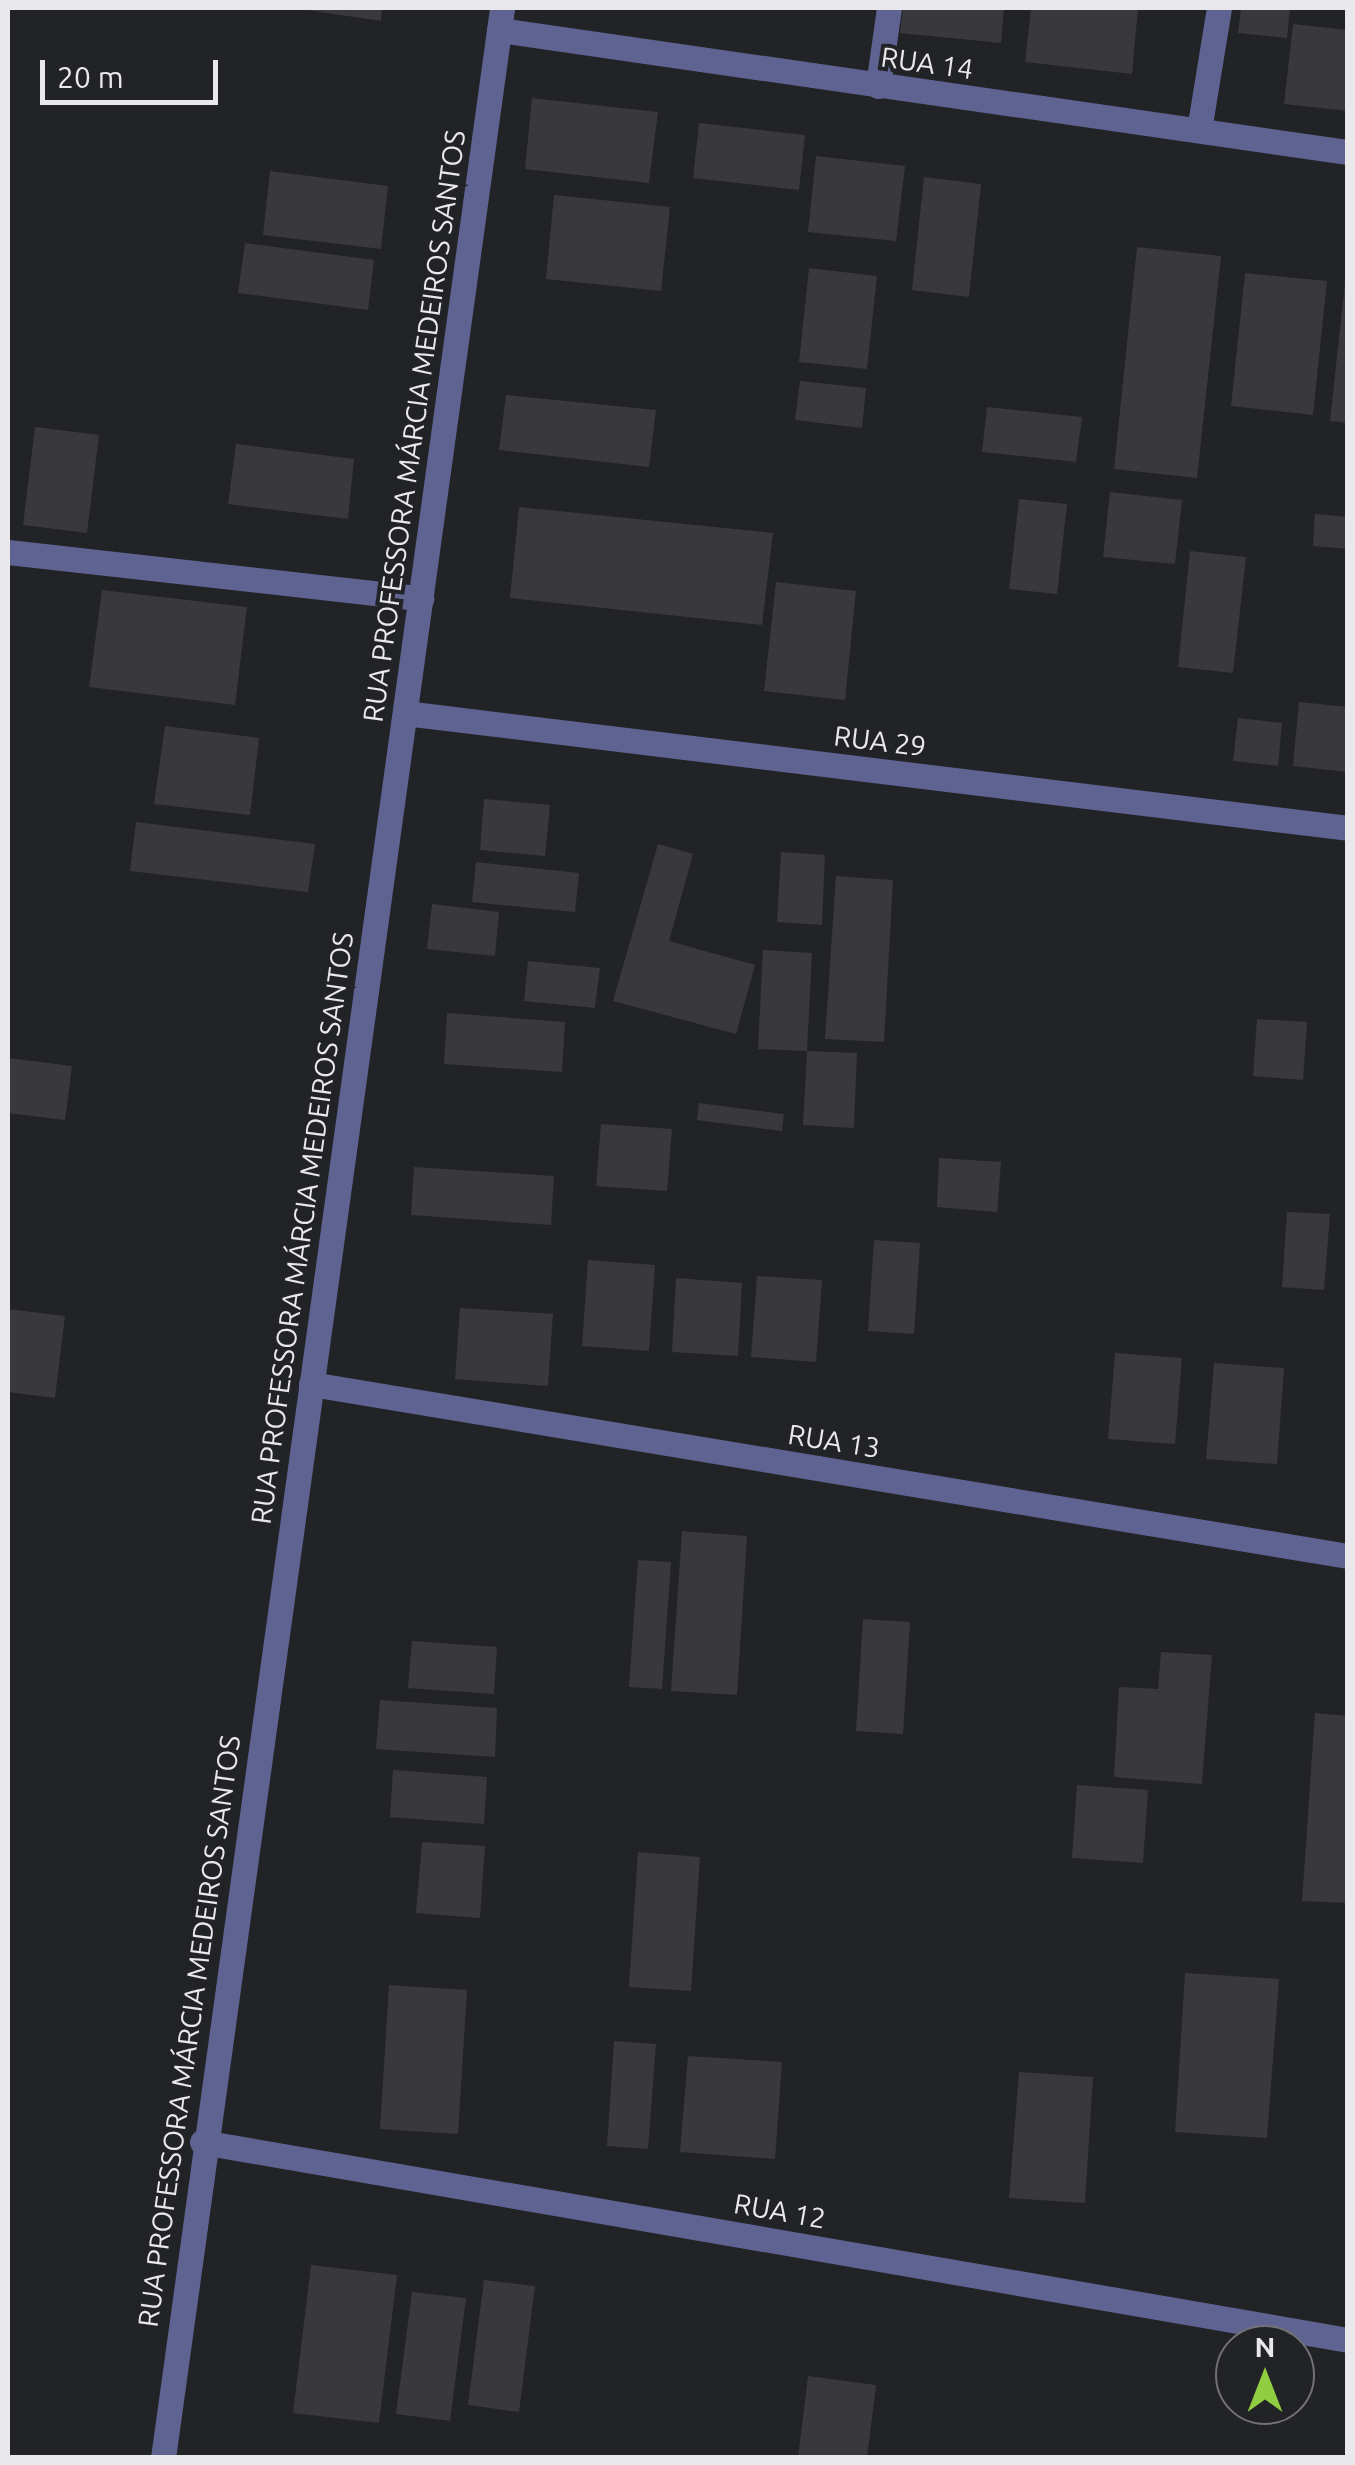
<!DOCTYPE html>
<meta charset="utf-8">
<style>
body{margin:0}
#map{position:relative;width:1355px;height:2465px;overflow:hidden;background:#222326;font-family:Ubuntu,sans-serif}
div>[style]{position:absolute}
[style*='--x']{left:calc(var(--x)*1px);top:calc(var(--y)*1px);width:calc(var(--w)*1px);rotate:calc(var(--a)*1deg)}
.building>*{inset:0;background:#39393d}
.minor>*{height:25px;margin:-12.5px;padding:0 12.5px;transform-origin:12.5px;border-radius:12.5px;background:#5f6392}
span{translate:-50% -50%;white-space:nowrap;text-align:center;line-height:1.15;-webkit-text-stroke:8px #222326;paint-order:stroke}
.street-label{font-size:28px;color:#e9e9ec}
.frame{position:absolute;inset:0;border:10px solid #e9e9ec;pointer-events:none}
.north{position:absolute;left:1215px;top:2325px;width:100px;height:100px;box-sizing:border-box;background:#222326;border:2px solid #727275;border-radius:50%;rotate:0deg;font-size:28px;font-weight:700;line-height:40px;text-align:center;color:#e9e9ec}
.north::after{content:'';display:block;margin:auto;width:35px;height:45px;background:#91cd40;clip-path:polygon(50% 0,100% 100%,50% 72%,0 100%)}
.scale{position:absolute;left:40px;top:60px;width:178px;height:45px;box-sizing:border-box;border:5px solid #e9e9ec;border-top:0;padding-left:12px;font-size:30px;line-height:35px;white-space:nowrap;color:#e9e9ec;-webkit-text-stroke:8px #222326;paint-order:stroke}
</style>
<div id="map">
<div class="building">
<div style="clip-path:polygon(294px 8px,382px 8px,381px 21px)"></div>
<div style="clip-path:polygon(903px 8px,1004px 8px,1001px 43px,900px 33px)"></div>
<div style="clip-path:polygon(1031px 8px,1138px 8px,1132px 74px,1025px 62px)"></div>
<div style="clip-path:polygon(1241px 8px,1290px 8px,1287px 38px,1238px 33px)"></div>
<div style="clip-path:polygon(1293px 24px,1348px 30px,1348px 111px,1284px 104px)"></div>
<div style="clip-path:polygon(532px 98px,658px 112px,649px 183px,525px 169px)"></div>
<div style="clip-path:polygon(699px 123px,805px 135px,799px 190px,693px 178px)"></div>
<div style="clip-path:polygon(816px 156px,905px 166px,896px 241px,808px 232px)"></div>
<div style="clip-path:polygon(270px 171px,388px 186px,381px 249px,263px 235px)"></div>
<div style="clip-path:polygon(924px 177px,981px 184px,969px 297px,912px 290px)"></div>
<div style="clip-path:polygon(554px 195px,670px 207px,661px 291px,546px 279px)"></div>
<div style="clip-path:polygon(245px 243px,374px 260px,368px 310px,238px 293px)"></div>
<div style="clip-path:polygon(1137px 247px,1221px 256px,1197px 478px,1114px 469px)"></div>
<div style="clip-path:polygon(809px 268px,877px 276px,867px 369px,799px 362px)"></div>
<div style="clip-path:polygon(1245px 273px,1327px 281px,1313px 415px,1231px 406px)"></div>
<div style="clip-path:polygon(1345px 283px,1348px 283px,1348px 423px,1330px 421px)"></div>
<div style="clip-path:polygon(800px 381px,866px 388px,862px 428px,795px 420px)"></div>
<div style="clip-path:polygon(506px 395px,656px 410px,649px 467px,499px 450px)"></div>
<div style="clip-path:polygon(987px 407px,1082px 417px,1076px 462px,982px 452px)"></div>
<div style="clip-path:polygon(35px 427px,99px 435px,87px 533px,23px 525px)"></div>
<div style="clip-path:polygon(236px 444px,354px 459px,348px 519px,228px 504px)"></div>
<div style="clip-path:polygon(1110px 492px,1182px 500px,1175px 564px,1103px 557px)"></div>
<div style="clip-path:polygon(1019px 499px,1067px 504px,1057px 594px,1009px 589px)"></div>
<div style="clip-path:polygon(519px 507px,773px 533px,762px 625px,510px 598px)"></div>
<div style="clip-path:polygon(1315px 514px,1348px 517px,1348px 549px,1313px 546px)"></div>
<div style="clip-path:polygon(1190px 551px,1246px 557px,1233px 673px,1178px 667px)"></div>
<div style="clip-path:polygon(776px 582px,856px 591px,845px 700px,764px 691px)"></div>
<div style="clip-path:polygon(102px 590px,247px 607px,235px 705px,89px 687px)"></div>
<div style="clip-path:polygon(1299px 702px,1348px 707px,1348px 772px,1293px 766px)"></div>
<div style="clip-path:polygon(1238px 718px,1282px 723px,1278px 766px,1233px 761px)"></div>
<div style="clip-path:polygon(165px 726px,259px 738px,250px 815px,154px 804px)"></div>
<div style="clip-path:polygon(484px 799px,550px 805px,545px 856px,480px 850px)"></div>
<div style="clip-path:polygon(136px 822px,315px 844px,308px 892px,130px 871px)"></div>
<div style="clip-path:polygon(658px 844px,693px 854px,669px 941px,755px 965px,736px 1034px,613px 1001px)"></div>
<div style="clip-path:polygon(781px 852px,825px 855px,822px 925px,777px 922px)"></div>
<div style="clip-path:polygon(476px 862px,579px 873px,575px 912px,472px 902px)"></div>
<div style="clip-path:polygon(836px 876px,893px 880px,884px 1042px,825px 1039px)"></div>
<div style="clip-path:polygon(432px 904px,499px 912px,495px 956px,427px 949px)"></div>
<div style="clip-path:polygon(763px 950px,812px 953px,807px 1051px,758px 1049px)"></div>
<div style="clip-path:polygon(528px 961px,600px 968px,595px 1008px,524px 1001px)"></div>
<div style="clip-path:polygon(447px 1013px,565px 1022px,562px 1072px,444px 1064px)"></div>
<div style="clip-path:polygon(1257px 1019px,1307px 1022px,1303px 1080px,1253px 1076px)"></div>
<div style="clip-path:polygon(807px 1051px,857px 1053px,854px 1128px,803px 1125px)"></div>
<div style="clip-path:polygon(8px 1058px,72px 1066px,65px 1120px,8px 1113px)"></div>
<div style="clip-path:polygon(699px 1103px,784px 1114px,782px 1131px,697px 1120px)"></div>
<div style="clip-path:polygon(601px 1124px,672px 1129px,667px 1191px,596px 1186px)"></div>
<div style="clip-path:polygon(939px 1158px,1001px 1162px,997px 1212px,937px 1207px)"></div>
<div style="clip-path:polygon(414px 1167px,554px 1176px,551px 1225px,411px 1215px)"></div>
<div style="clip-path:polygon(1287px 1212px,1330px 1214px,1324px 1290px,1282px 1287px)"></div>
<div style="clip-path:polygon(874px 1240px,920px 1243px,914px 1334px,868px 1331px)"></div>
<div style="clip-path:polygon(588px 1260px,655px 1265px,649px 1351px,582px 1346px)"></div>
<div style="clip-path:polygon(757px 1276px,822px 1280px,816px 1362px,751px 1357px)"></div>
<div style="clip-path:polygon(676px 1278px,742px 1283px,738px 1356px,672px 1352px)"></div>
<div style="clip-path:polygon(460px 1308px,553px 1314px,548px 1386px,455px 1379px)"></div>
<div style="clip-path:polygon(8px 1309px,65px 1316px,55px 1398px,8px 1392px)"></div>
<div style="clip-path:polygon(1115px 1353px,1182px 1358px,1175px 1444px,1108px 1439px)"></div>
<div style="clip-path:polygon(1214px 1363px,1284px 1368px,1277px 1464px,1206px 1459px)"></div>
<div style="clip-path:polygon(682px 1531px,747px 1536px,737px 1695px,671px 1691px)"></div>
<div style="clip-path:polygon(638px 1560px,671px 1562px,662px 1689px,629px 1687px)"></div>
<div style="clip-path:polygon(863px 1619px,910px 1622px,903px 1734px,856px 1731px)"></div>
<div style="clip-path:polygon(412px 1641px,497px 1647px,494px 1694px,408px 1688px)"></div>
<div style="clip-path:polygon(1161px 1652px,1212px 1655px,1202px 1784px,1114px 1777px,1119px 1687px,1158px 1689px)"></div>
<div style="clip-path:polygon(380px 1700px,497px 1708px,495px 1757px,376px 1749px)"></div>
<div style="clip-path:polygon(1315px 1713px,1348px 1716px,1348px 1903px,1302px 1901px)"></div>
<div style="clip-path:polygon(393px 1770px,487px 1777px,484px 1824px,390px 1817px)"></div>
<div style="clip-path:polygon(1077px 1785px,1148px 1790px,1143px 1863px,1072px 1858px)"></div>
<div style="clip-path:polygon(422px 1842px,485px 1846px,480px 1918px,416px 1913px)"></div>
<div style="clip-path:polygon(638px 1852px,700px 1857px,691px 1991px,629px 1987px)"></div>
<div style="clip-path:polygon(1185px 1973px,1279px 1979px,1267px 2138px,1175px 2132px)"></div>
<div style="clip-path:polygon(389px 1985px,467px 1990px,458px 2134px,380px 2129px)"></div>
<div style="clip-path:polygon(614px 2041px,656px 2044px,648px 2149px,607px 2146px)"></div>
<div style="clip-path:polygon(688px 2056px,782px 2062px,775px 2159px,680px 2152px)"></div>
<div style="clip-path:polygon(1019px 2072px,1093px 2077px,1085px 2203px,1009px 2198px)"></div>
<div style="clip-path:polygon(311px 2265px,397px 2275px,379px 2423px,293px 2413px)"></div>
<div style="clip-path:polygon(484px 2280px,535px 2286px,519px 2412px,468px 2405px)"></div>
<div style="clip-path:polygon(412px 2292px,466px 2298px,450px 2421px,396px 2414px)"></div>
<div style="clip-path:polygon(808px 2376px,876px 2385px,867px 2458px,798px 2458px)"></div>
</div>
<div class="minor">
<div style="--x:499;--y:30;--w:858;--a:8.18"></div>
<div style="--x:878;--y:86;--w:79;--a:-82"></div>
<div style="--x:1199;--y:130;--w:124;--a:-80.7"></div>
<div style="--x:8;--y:552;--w:416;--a:6.4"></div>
<div style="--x:405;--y:713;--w:950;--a:6.95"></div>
<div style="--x:311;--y:1384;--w:1051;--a:9.42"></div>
<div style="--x:202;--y:2142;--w:1163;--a:9.8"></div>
<div style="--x:163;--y:2458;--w:2473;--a:-82.12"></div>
</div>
<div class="street-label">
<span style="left:927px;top:63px;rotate:8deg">RUA 14</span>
<span style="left:414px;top:426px;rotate:-82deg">RUA PROFESSORA MÁRCIA MEDEIROS SANTOS</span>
<span style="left:880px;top:741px;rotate:7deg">RUA 29</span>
<span style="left:302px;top:1228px;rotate:-82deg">RUA PROFESSORA MÁRCIA MEDEIROS SANTOS</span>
<span style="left:834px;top:1441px;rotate:9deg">RUA 13</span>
<span style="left:189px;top:2031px;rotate:-82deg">RUA PROFESSORA MÁRCIA MEDEIROS SANTOS</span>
<span style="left:780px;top:2211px;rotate:10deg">RUA 12</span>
</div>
<div class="frame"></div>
<div class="north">N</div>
<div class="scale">20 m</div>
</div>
